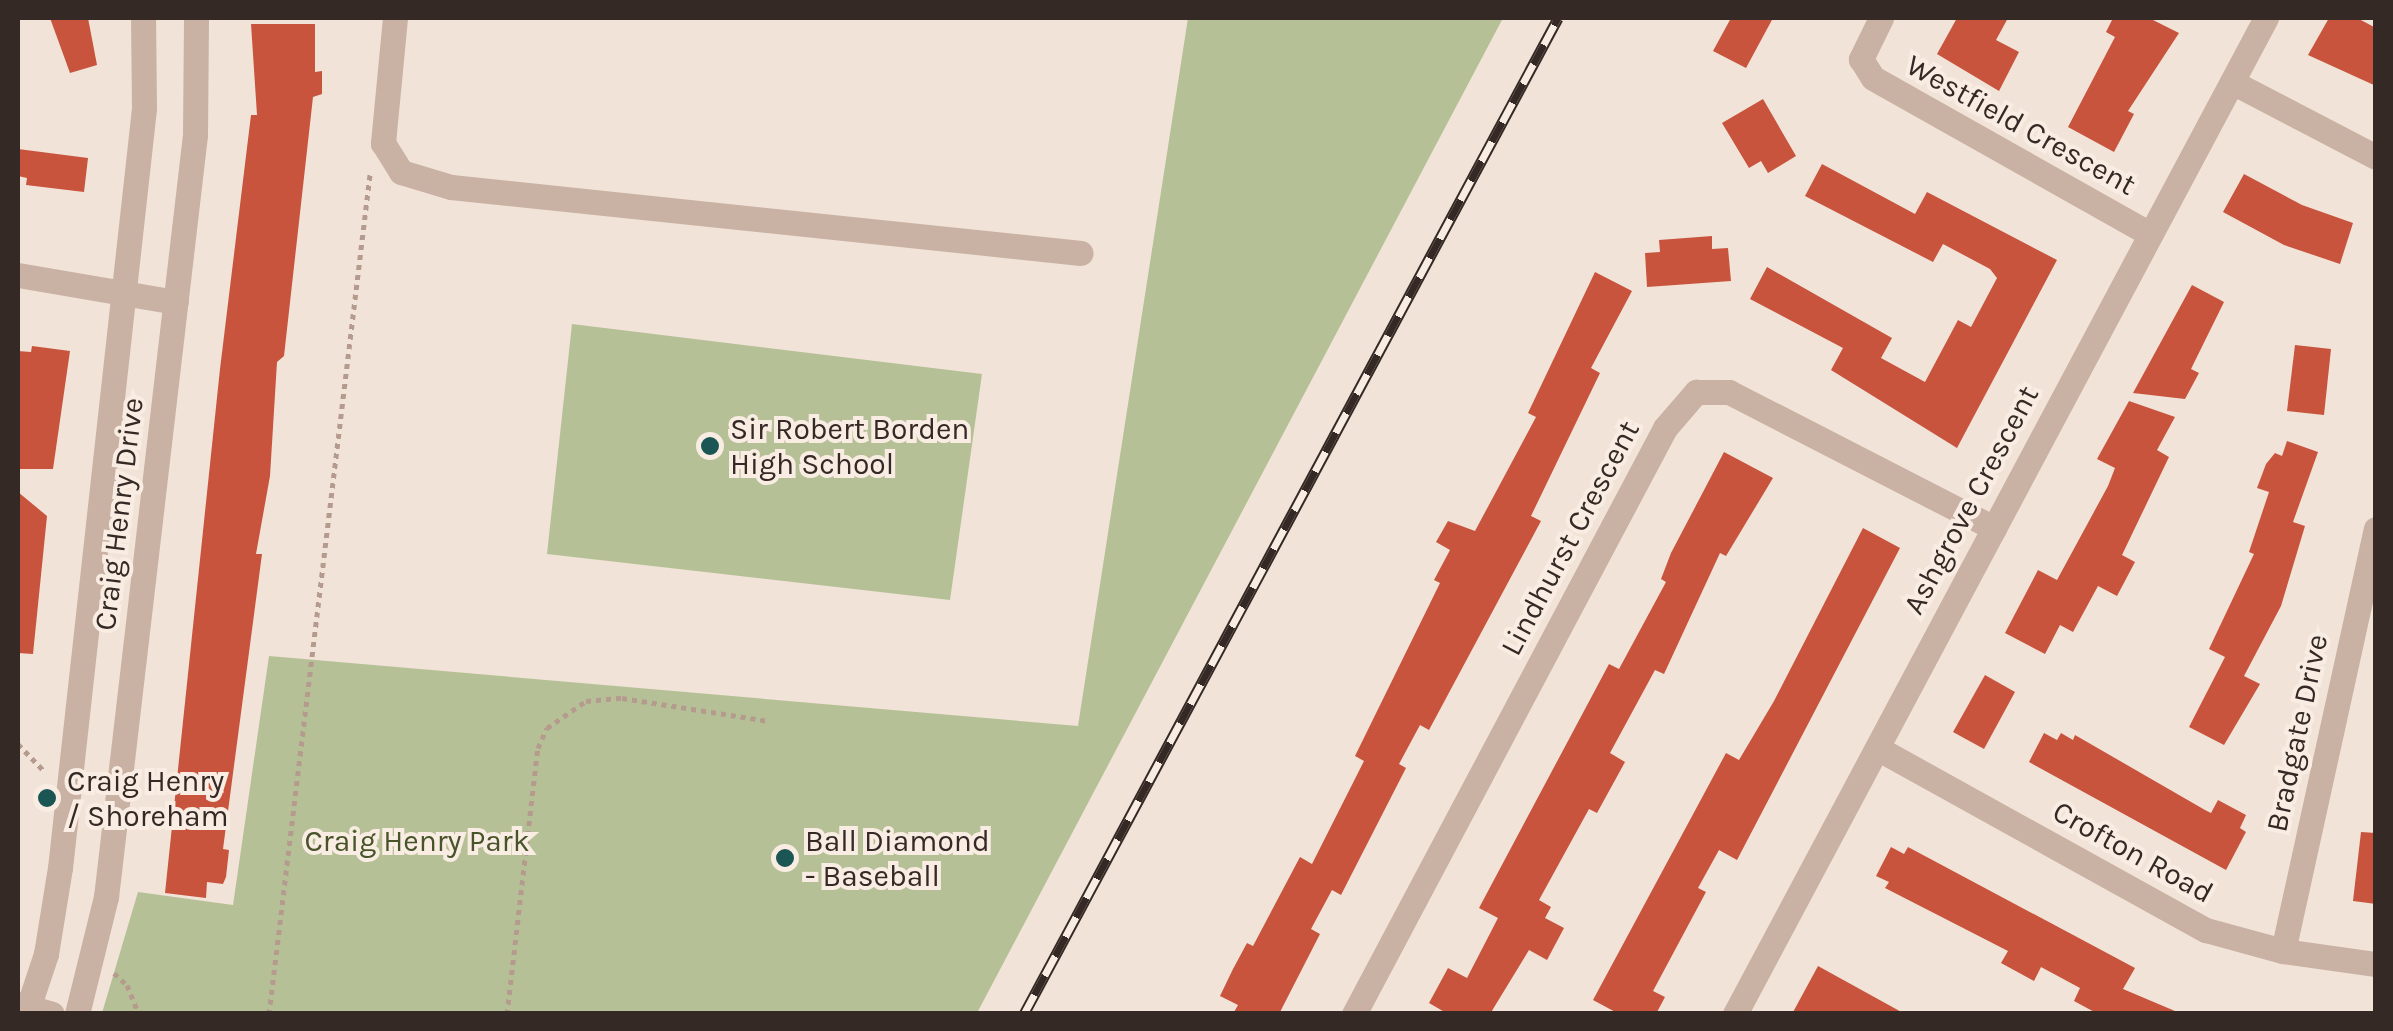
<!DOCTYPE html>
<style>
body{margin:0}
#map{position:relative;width:2393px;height:1031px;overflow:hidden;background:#f1e3d7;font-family:Karla,sans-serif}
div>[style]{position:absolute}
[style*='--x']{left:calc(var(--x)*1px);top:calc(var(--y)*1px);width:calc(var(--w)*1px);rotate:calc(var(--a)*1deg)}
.green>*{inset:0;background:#b6c097}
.building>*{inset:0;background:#c8543e}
.path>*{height:5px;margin-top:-2.5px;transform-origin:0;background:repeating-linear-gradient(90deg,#b59b8e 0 5px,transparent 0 10px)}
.minor>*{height:25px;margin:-12.5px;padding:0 12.5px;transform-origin:12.5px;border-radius:12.5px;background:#c9b1a3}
.rail>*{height:11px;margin-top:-5.5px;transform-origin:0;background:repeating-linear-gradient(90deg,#f9ede3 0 22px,#342925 0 44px);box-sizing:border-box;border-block:2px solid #342925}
.dots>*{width:28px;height:28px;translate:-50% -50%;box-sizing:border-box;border:5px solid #f9ede3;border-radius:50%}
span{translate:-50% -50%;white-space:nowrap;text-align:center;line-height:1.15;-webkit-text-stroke:8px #f9ede3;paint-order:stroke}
.street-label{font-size:30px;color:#342925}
.poi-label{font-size:30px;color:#342925}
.left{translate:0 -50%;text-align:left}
.park-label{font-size:30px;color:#475329}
.frame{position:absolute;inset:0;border:20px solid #342925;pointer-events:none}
</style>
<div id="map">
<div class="green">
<div style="clip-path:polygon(1188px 18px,1503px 18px,977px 1013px,102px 1013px,138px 892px,233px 905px,269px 656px,1078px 726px)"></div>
<div style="clip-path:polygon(572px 324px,982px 374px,950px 600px,547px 554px)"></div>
</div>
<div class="building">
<div style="clip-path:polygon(50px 18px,88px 18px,97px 65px,70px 73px)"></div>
<div style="clip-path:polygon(1731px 18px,1773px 18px,1746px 68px,1713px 51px)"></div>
<div style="clip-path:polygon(1957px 18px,2008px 18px,1996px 40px,2019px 52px,1999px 91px,1937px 54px)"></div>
<div style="clip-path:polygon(2113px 18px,2149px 18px,2179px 33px,2128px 111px,2134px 114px,2114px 152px,2068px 127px,2115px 37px,2106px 32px)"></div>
<div style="clip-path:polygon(2329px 18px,2357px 18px,2376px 28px,2376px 86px,2308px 55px)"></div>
<div style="clip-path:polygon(251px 24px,315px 24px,315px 72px,322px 71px,322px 94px,313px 97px,284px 356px,277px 362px,270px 476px,256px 554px,262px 554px,223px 849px,229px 850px,226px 877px,223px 884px,207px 882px,206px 898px,165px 893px,220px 369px,251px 115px,257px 115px)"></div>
<div style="clip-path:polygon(1763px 99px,1796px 156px,1768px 173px,1761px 161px,1749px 168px,1722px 123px)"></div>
<div style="clip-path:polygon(18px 149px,88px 158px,84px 192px,26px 185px,27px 178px,18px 176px)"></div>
<div style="clip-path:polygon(1822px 164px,1915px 214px,1927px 192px,2057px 260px,1957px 448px,1831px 370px,1843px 348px,1750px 299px,1767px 267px,1892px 338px,1881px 358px,1925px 382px,1958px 320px,1971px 327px,1997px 278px,1990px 269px,1943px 244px,1933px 262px,1805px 196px)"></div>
<div style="clip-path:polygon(2244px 174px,2302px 205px,2353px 223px,2340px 264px,2284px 245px,2223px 212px)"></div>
<div style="clip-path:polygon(1712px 236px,1712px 249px,1728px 248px,1731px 281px,1647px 287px,1645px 253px,1660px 252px,1659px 240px)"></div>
<div style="clip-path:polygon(1595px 272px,1632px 291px,1591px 368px,1600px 373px,1531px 516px,1541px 521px,1429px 730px,1420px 725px,1399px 764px,1406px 768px,1341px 895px,1332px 890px,1311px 929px,1320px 934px,1279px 1014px,1233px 1014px,1238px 1005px,1220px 996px,1233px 969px,1247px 943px,1253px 946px,1300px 857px,1312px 864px,1364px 761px,1355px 756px,1440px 583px,1434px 580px,1450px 550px,1436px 542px,1448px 521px,1475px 531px,1536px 417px,1528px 413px)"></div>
<div style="clip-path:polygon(2192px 285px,2224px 302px,2191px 369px,2199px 373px,2185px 399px,2133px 393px)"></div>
<div style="clip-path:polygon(2295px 345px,2331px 349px,2324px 415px,2287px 411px)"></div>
<div style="clip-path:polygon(32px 346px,70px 351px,53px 469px,18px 469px,18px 351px,31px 352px)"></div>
<div style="clip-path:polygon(2129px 401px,2175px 417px,2157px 450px,2169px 457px,2122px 555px,2135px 562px,2117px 596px,2098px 586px,2073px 632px,2060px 625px,2045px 654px,2005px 633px,2038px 570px,2057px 580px,2108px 486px,2115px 468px,2097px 459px)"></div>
<div style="clip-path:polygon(2287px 441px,2318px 452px,2293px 522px,2305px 526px,2281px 606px,2244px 676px,2260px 684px,2224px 745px,2189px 727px,2225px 657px,2209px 649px,2254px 554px,2249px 552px,2269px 492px,2257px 488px,2266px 464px,2275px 453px,2282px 456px)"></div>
<div style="clip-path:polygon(1724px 452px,1773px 478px,1726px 556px,1720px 553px,1664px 674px,1655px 670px,1610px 753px,1625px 762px,1597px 813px,1589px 809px,1539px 900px,1551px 907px,1545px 918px,1564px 928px,1547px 960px,1529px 950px,1490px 1014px,1448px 1014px,1429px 1003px,1448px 968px,1467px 978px,1498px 918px,1479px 908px,1609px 664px,1619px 669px,1666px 582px,1661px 579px,1671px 553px)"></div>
<div style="clip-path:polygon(18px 492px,47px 516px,33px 654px,18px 653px)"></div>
<div style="clip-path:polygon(1863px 528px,1900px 548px,1737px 860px,1719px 850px,1698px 888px,1706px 892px,1653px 991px,1665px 997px,1656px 1014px,1619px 1014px,1593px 1000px,1726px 753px,1739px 760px,1774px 701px)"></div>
<div style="clip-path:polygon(1985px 675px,2015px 692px,1984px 749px,1953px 732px)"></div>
<div style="clip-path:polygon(2044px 733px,2057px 740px,2061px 733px,2073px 740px,2075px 735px,2205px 810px,2211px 813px,2218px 800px,2246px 815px,2240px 828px,2246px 832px,2226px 870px,2029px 762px)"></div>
<div style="clip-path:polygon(2361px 832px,2376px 833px,2376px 904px,2353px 901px)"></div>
<div style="clip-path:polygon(1891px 847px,1904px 854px,1908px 847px,2135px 968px,2123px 989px,2182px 1014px,2098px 1014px,2074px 1001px,2080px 988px,2041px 967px,2034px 981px,2001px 963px,2008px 951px,1885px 888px,1889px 882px,1876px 876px)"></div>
<div style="clip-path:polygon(1818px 966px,1905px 1014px,1792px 1014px)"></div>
</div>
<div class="path">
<div style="--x:18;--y:744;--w:39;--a:46"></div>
<div style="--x:114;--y:973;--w:18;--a:43"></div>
<div style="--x:127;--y:985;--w:31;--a:68"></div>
<div style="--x:269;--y:1014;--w:846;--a:-83.14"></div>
<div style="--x:507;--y:1014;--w:268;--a:-83.4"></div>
<div style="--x:538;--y:748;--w:22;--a:-66"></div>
<div style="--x:547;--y:728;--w:47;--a:-34.7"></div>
<div style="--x:586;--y:701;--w:36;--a:-5"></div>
<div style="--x:622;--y:698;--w:149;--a:8.9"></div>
</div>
<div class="minor">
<div style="--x:395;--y:18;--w:126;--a:95.5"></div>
<div style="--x:383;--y:143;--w:34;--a:58"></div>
<div style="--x:401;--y:172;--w:52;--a:16.7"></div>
<div style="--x:451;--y:187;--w:633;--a:5.98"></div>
<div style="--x:1881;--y:18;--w:46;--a:116"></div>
<div style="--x:1861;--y:59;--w:22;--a:58"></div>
<div style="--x:1873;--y:78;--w:313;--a:29.4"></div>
<div style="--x:2232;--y:82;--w:162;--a:27.5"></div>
<div style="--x:18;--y:275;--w:160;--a:9.7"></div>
<div style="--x:1877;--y:748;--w:376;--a:29"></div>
<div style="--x:2206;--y:930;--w:80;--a:15.3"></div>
<div style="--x:2283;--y:951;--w:94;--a:8"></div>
<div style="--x:2283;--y:951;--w:432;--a:-77.6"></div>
<div style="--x:18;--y:1004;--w:35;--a:16"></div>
<div style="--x:26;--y:1014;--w:63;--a:-71.6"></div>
<div style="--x:46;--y:954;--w:87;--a:-80.8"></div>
<div style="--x:60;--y:868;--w:765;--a:-83.69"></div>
<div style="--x:144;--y:108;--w:90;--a:-90.6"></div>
<div style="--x:77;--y:1014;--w:121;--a:-76.1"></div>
<div style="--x:106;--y:897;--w:767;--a:-83.34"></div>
<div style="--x:195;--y:135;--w:117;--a:-89.5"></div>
<div style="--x:1354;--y:1014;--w:663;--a:-62.04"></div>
<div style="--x:1665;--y:428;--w:48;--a:-49.3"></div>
<div style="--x:1696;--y:392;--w:33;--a:0"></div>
<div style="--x:1729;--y:392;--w:298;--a:27.2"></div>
<div style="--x:1735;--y:1014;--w:1129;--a:-61.94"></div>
</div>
<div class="rail">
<div style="--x:1024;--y:1014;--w:1130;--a:-61.8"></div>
</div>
<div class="dots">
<div style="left:710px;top:446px;background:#1b5655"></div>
<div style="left:47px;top:798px;background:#1b5655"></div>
<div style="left:785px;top:858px;background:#1b5655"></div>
</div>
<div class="street-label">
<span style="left:2021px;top:125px;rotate:29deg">Westfield Crescent</span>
<span style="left:1971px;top:500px;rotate:-62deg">Ashgrove Crescent</span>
<span style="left:119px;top:514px;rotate:-83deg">Craig Henry Drive</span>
<span style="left:1570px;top:538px;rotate:-62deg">Lindhurst Crescent</span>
<span style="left:2297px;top:733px;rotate:-78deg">Bradgate Drive</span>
<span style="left:2133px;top:852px;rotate:29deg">Crofton Road</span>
</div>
<div class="poi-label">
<span class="left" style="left:730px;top:446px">Sir Robert Borden<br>High School</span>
<span class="left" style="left:67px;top:798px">Craig Henry<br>/ Shoreham</span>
<span class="left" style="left:805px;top:858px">Ball Diamond<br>- Baseball</span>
</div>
<div class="park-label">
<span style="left:417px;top:841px">Craig Henry Park</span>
</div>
<div class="frame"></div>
</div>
